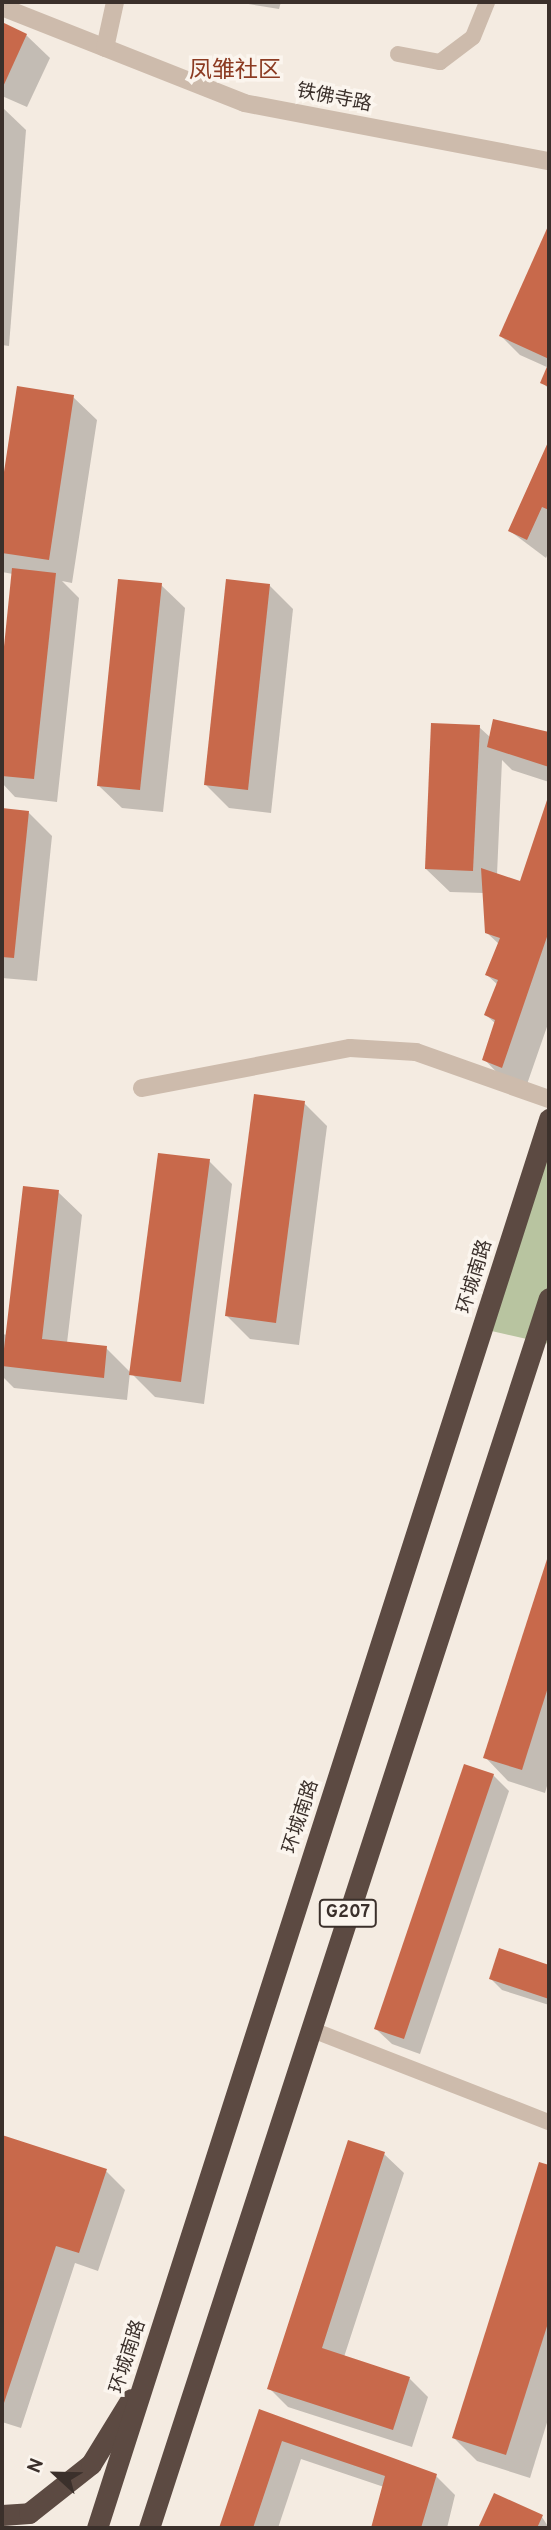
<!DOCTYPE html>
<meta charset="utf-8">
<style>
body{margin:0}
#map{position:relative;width:551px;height:2530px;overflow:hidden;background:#f4ebe1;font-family:Overpass,"Noto Sans SC",sans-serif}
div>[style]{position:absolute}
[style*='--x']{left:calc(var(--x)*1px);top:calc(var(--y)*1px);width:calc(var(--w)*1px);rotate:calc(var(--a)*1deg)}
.green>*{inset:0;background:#b8c4a0}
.shadow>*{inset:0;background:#0003}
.building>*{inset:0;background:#c8694b}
.lane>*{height:16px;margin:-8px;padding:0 8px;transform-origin:8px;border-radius:8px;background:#cdbbac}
.street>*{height:18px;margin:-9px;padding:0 9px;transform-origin:9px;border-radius:9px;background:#cdbbac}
.highway>*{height:21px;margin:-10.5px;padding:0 10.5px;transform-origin:10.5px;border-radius:10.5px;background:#5c4a42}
span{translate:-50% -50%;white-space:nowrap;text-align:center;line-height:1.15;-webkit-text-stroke:7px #fbf5ee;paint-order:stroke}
.shield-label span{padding:2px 5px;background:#fbf5ee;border:2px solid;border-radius:5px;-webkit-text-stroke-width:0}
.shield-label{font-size:18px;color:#3b302b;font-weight:700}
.street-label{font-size:19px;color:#3b302b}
.quarter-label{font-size:23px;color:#8c3b22}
.frame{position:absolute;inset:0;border:4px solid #3b302b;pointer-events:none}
.north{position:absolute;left:21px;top:2439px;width:70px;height:70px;-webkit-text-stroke:5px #fbf5ee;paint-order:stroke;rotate:292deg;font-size:19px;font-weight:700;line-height:28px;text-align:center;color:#3b302b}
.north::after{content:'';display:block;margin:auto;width:24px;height:32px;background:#3b302b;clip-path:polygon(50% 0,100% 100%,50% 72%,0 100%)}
</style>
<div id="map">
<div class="green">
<div style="clip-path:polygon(549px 1119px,549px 1344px,483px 1329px)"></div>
</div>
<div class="shadow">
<div style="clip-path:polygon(236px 2px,281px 2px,279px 9px)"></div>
<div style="clip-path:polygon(2px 24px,26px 35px,50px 58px,27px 107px,2px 96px)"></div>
<div style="clip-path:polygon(2px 107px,26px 130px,9px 346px,2px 345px)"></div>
<div style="clip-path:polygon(549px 228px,549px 389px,542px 382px,549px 368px,520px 355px,501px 336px)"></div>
<div style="clip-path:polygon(18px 388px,73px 397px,97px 420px,72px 583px,62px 581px,79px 598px,57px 802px,15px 797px,2px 783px,2px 682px,13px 574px,2px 572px,2px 497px)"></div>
<div style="clip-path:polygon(549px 444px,549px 551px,546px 558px,510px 531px)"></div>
<div style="clip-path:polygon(161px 585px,185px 608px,163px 812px,122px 808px,98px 785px)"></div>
<div style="clip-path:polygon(269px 585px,293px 609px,271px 813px,229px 808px,206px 785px)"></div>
<div style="clip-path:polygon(494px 721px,549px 733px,549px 782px,512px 770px,502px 760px,497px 875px,521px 883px,549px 799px,549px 1021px,525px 1090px,507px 1083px,484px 1059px,496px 1024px,486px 1015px,498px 985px,487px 975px,500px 945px,486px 932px,484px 893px,450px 892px,426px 869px,479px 727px,491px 738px)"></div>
<div style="clip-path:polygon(2px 810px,28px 812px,52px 836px,37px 981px,2px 978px)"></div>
<div style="clip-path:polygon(304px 1103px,327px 1126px,299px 1345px,250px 1339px,227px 1316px)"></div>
<div style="clip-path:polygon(209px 1161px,232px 1184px,204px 1404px,155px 1397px,130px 1372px,127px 1400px,14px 1388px,2px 1376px,2px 1334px,8px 1335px,58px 1192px,82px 1215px,67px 1343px,106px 1348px,131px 1373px)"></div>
<div style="clip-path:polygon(549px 1557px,549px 1779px,545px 1793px,508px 1781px,485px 1757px)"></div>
<div style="clip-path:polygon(493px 1775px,509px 1791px,420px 2054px,392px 2044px,376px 2029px)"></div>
<div style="clip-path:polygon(500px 1951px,549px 1966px,549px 2005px,502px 1990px,491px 1979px)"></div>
<div style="clip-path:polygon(2px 2137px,106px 2171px,125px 2190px,98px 2271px,75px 2263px,21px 2428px,2px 2422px)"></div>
<div style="clip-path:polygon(349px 2142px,384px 2154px,404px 2173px,344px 2357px,409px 2378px,428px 2397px,412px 2447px,288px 2407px,269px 2388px)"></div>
<div style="clip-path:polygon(540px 2164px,549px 2167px,549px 2416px,530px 2478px,477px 2461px,454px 2438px)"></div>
<div style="clip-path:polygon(260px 2411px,436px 2476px,455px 2495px,447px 2528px,373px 2528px,384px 2487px,301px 2459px,278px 2528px,221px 2528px)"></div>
<div style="clip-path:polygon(495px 2495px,542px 2517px,549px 2528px,480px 2528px)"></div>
</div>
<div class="building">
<div style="clip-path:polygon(2px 22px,27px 34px,2px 89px)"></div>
<div style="clip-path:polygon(549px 224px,549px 359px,499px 336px)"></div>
<div style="clip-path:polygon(549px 362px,549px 387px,540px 383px)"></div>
<div style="clip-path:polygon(17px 386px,74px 395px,49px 560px,2px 553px,2px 485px)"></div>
<div style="clip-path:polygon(549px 440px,549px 510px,542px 507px,527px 540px,508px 531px)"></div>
<div style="clip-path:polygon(12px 568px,56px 573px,34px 779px,2px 776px,2px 666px)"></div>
<div style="clip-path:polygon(118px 579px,162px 583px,140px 790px,97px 786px)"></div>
<div style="clip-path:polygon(226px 579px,270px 584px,248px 790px,204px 785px)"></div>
<div style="clip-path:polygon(493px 719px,549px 732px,549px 767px,487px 747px)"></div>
<div style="clip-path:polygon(431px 723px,480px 725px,473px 871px,425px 869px)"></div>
<div style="clip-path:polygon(549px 794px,549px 931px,502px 1068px,482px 1060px,495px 1020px,484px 1015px,498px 980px,485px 975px,500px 938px,485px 933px,481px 868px,520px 881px)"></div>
<div style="clip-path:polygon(2px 808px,29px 811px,14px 958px,2px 957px)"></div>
<div style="clip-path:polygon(254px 1094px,305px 1101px,276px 1323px,225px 1316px)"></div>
<div style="clip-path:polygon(158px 1153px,210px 1159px,181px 1382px,129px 1375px)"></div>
<div style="clip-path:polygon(23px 1186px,59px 1190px,42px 1339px,107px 1346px,104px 1378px,2px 1366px)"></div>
<div style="clip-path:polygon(549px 1553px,549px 1684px,522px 1770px,483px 1758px)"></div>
<div style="clip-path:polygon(464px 1764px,494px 1774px,404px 2039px,374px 2029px)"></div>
<div style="clip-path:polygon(499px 1948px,549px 1965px,549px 1999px,489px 1979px)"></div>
<div style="clip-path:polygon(2px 2135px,107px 2169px,79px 2253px,56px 2246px,2px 2409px)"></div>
<div style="clip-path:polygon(348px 2140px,385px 2152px,322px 2348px,410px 2377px,393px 2430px,267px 2389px)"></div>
<div style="clip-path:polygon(539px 2162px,549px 2165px,549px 2320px,506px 2455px,452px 2438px)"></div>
<div style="clip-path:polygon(259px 2409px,437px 2474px,421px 2528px,371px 2528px,385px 2476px,282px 2441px,253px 2528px,219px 2528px)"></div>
<div style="clip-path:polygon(494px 2493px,543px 2515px,537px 2528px,478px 2528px)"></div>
</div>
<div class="lane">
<div style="--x:398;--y:54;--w:43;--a:10.8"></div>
<div style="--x:440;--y:62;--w:41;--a:-37.1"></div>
<div style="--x:473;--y:37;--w:38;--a:-68"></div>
<div style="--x:310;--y:2029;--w:256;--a:21.3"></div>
</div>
<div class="street">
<div style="--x:2;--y:7;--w:260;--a:21.6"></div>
<div style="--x:244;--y:103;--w:310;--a:10.8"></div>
<div style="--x:105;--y:48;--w:47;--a:-77.7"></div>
<div style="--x:142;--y:1088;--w:212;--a:-10.9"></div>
<div style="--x:350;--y:1048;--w:66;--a:3.5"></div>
<div style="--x:416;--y:1052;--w:141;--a:19.5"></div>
</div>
<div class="highway">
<div style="--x:2;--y:2515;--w:27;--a:-4"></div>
<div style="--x:29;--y:2513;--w:79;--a:-38.3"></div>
<div style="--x:91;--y:2464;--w:76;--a:-58.4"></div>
<div style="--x:97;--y:2528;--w:1480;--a:-72.21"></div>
<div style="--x:149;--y:2528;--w:1293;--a:-71.99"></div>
</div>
<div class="shield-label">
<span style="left:348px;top:1913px">G207</span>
</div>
<div class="street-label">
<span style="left:334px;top:99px;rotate:11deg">铁佛寺路</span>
<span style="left:476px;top:1277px;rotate:-73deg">环城南路</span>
<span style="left:302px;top:1817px;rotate:-72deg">环城南路</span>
<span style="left:129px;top:2357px;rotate:-72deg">环城南路</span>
</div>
<div class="quarter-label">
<span style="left:235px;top:72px">凤雏社区</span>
</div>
<div class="frame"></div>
<div class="north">N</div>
</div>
